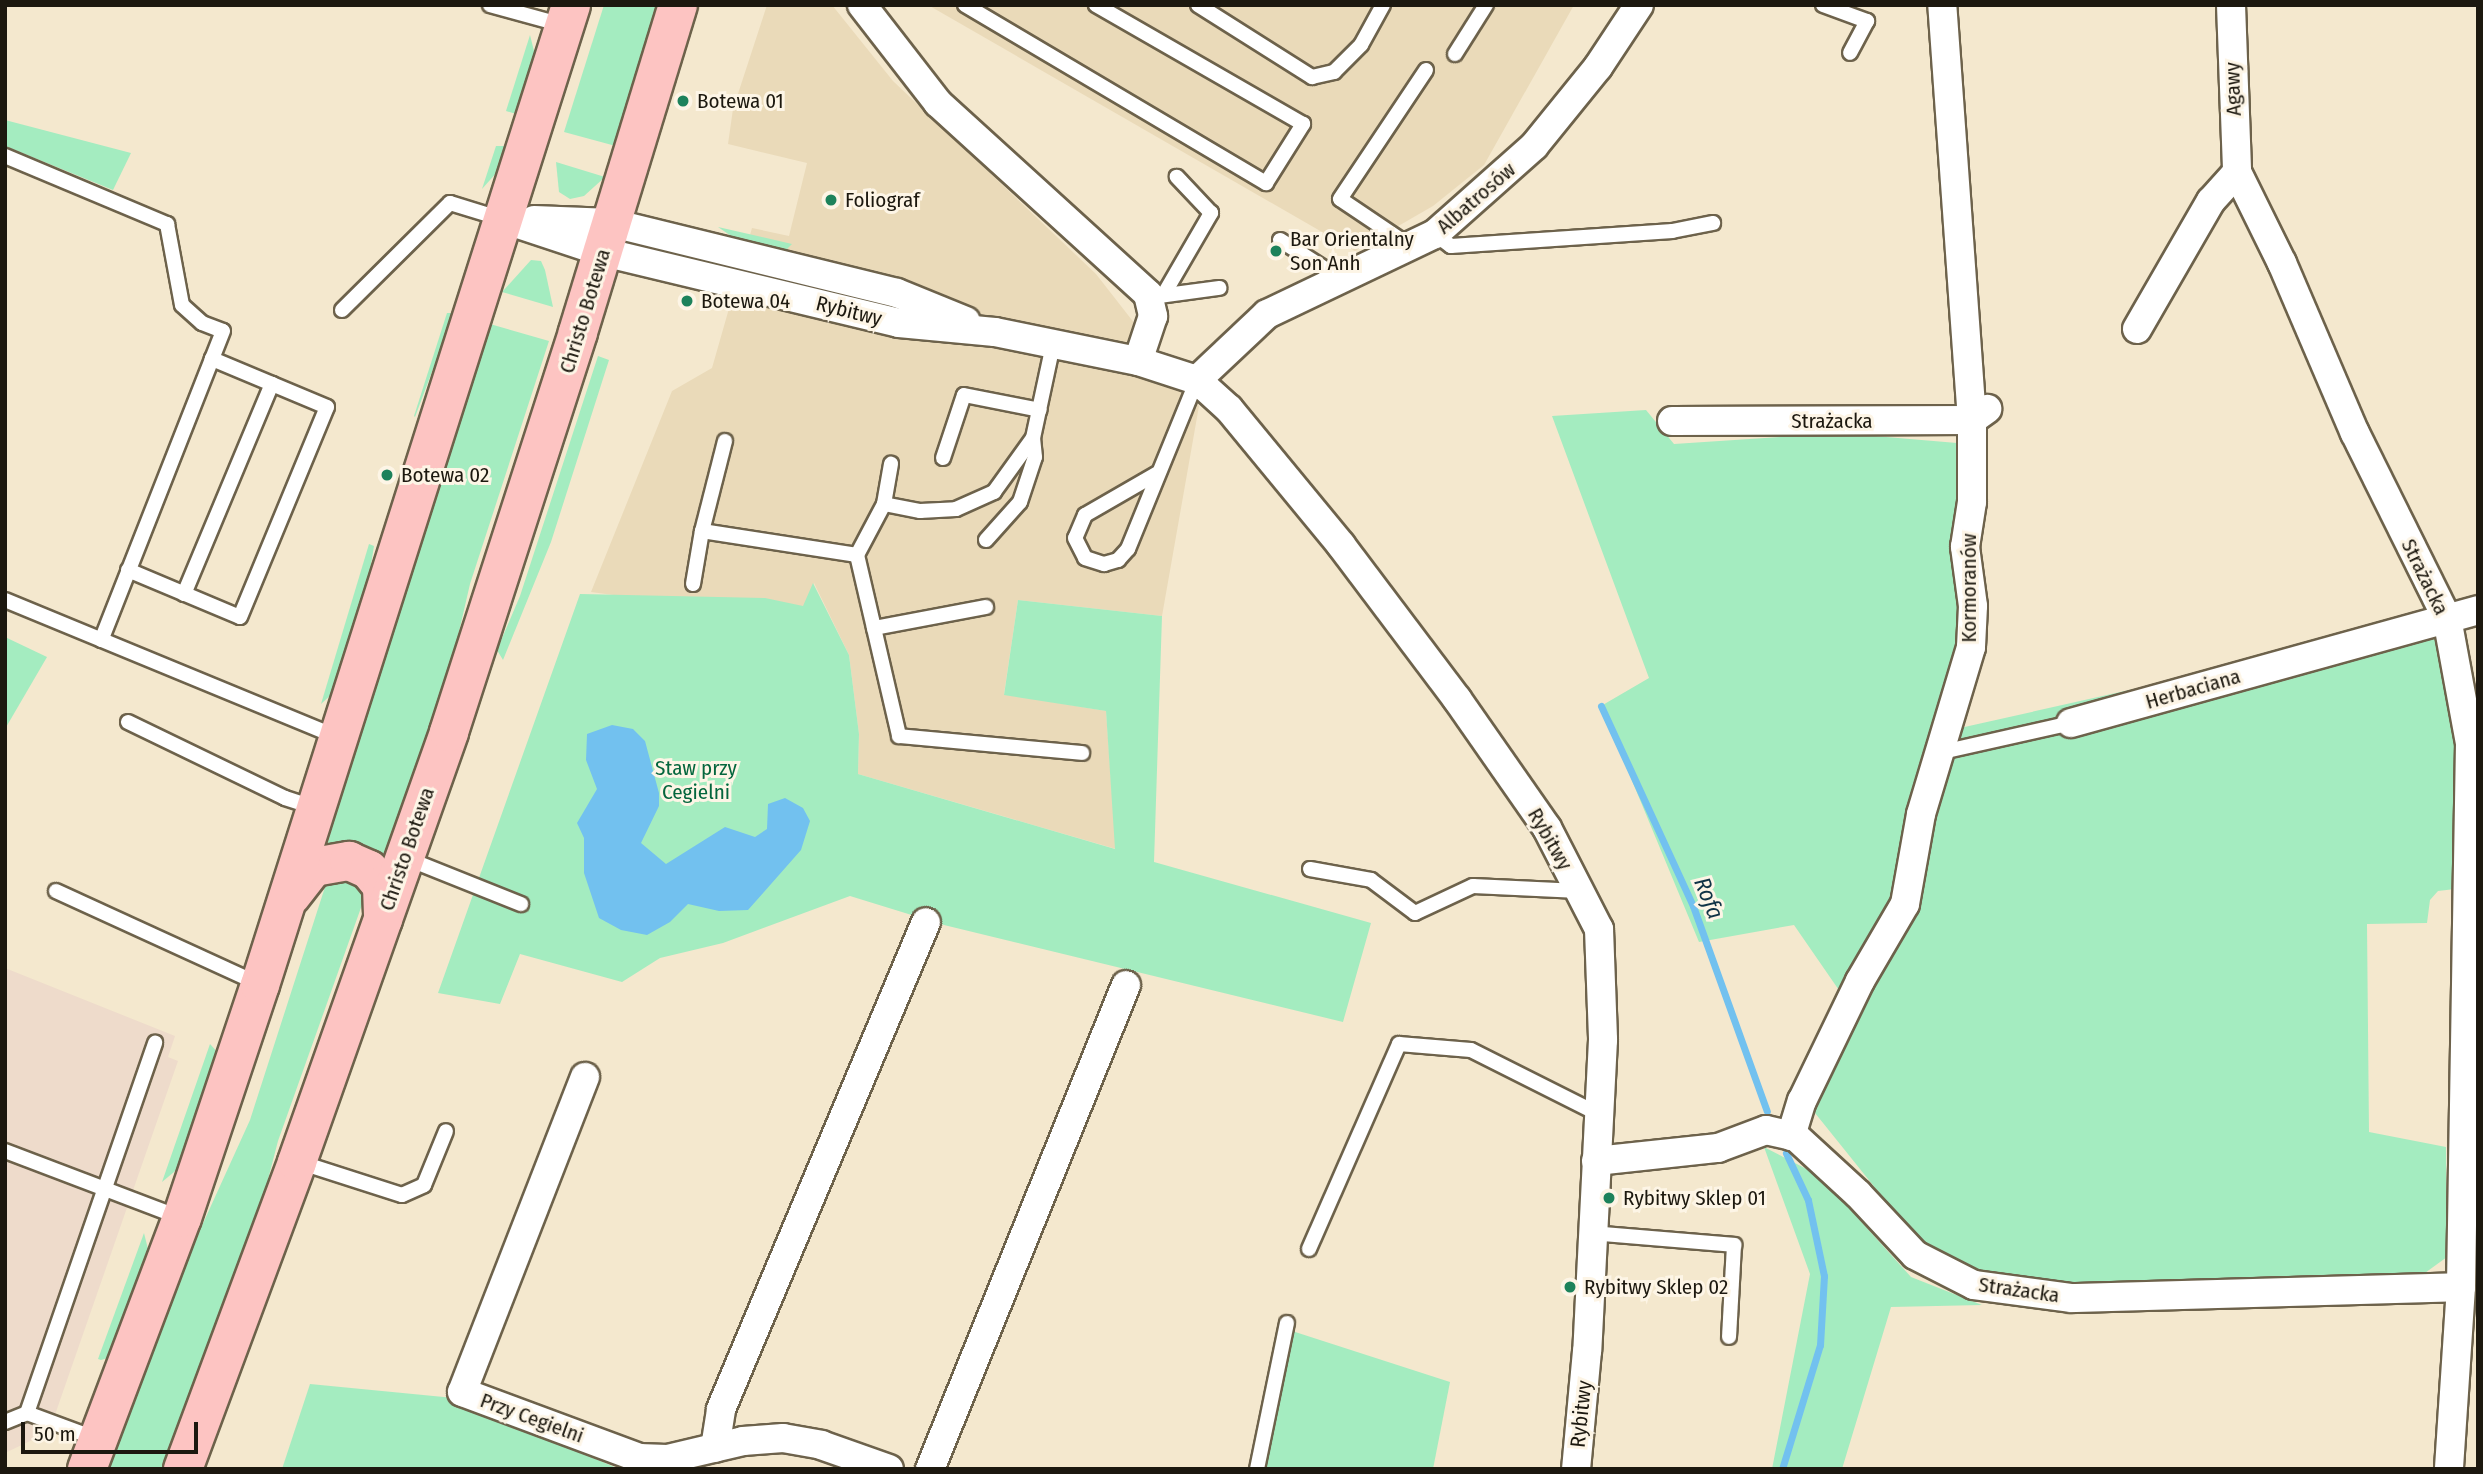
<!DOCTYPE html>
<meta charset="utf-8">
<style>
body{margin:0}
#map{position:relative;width:2483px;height:1474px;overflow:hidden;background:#f4e8ce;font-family:"Fira Sans Condensed",sans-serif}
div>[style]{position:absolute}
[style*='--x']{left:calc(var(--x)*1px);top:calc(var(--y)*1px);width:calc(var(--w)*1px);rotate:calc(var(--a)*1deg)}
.commercial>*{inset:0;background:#eedbcb}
.built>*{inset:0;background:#eadab9}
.green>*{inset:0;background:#a4ecc0}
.water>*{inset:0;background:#72c1ef}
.stream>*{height:7px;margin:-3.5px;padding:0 3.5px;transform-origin:3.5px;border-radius:3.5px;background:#72c1ef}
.roads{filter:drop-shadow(2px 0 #6d624b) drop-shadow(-2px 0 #6d624b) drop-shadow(0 2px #6d624b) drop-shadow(0 -2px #6d624b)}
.lane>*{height:14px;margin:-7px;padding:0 7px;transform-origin:7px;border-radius:7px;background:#fff}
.street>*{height:28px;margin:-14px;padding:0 14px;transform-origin:14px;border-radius:14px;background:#fff}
.primary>*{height:38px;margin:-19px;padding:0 19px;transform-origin:19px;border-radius:19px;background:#fdc4c2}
.dots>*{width:19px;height:19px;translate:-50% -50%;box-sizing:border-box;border:4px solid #fdf5e6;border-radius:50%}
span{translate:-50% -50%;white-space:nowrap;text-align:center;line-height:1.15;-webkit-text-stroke:6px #fdf5e6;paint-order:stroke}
.street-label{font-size:21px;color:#1c180f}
.poi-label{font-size:21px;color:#1c180f}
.left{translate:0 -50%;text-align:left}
.park-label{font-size:21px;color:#04663d}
.water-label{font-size:23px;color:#0f3346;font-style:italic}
.frame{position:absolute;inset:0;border:7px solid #1c180f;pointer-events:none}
.scale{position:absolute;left:21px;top:1422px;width:177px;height:32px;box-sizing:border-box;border:4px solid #1c180f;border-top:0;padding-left:9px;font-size:21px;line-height:24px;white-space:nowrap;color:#1c180f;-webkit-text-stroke:5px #fdf5e6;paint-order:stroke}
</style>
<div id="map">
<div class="commercial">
<div style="clip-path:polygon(5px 968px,175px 1036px,168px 1057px,178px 1061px,49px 1432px,5px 1453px)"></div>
</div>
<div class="built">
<div style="clip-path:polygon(767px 5px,832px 5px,893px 81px,1096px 274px,1199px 406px,1162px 616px,1018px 600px,1004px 694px,1106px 711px,1116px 849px,858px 774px,859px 734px,849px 655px,814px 583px,798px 620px,591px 592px,672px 391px,712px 368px,752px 228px,789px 236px,807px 163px,728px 144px,733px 109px)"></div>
<div style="clip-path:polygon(928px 5px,1574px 5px,1484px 165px,1433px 206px,1355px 251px)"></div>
</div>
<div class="green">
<div style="clip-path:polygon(604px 5px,665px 5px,623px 148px,564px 132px)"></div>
<div style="clip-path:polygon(530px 35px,535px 55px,516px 114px,506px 111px)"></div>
<div style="clip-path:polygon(5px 120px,131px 153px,113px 190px,5px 146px)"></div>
<div style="clip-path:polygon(496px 146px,506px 146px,498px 171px,482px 189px)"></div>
<div style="clip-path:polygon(556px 162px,605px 177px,584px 196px,570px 199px,559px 192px)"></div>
<div style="clip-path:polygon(718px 227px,792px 244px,783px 253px,740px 242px)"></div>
<div style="clip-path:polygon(531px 260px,541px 261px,545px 270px,553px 307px,502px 292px)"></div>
<div style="clip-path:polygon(447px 313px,454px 313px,415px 417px,414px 416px)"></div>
<div style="clip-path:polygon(490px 324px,549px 341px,470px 584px,440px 714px,389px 865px,341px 843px,327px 844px)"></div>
<div style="clip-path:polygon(598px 356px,609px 360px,551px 542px,503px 660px,497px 650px,520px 596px)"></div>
<div style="clip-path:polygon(1646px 410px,1674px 444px,1839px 433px,1957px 443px,1967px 494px,1963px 652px,1898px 905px,1843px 996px,1794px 925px,1699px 942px,1601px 706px,1649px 678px,1552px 416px)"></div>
<div style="clip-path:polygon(369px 544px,374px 546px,368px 583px,333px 693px,321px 704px)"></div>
<div style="clip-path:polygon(813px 583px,849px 655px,859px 734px,858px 774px,1115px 849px,1106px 711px,1004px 695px,1018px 600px,1162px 616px,1154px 862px,1371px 923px,1343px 1022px,944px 925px,850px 896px,723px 943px,660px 958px,622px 982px,520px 954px,500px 1004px,438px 993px,580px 594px,765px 598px,803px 606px)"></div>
<div style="clip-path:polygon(2437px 621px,2462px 785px,2455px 889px,2438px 891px,2430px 900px,2427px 923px,2367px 924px,2369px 1132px,2446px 1147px,2447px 1257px,2418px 1278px,2095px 1284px,2016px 1279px,1956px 1265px,1913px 1235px,1815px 1113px,1822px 1078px,1930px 829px,1960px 728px)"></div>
<div style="clip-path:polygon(5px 637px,47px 657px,5px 729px)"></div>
<div style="clip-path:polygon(352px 874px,364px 895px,363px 902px,278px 1141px,246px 1264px,169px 1469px,108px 1469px,190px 1252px,250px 1120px,325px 887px)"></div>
<div style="clip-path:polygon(210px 1044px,219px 1054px,180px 1167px,162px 1182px)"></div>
<div style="clip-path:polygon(1764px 1147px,1820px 1176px,1911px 1277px,1982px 1305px,1891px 1307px,1842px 1469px,1772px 1469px,1810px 1274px)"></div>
<div style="clip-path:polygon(144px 1233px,149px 1253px,111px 1357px,101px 1360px,98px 1359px)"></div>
<div style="clip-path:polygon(1289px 1330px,1450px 1382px,1433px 1469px,1260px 1469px)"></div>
<div style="clip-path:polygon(310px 1384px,454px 1398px,619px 1469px,282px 1469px)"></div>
</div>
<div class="water">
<div style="clip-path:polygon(612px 725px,633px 729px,645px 741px,659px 793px,659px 806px,641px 843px,666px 864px,725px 827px,755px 837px,767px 829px,768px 804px,785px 798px,803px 808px,810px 821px,801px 850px,748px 910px,719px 911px,688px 904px,670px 922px,647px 935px,621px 930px,599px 918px,584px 873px,584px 838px,577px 823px,597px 789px,586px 760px,587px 734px)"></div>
</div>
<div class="stream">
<div style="--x:1601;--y:706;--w:220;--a:65.3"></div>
<div style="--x:1693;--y:906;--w:218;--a:70.2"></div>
<div style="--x:1782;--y:1469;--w:130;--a:-73"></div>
<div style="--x:1820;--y:1345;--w:69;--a:-86.7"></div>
<div style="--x:1824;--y:1276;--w:78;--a:-101.9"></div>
<div style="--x:1808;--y:1200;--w:52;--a:-115.1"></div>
</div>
<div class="roads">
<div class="lane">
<div style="--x:490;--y:5;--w:76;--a:15.3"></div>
<div style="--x:965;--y:5;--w:350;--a:30.6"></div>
<div style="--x:1266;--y:183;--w:70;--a:-57.9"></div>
<div style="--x:1303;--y:124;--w:239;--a:-150.1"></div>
<div style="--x:1198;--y:5;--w:135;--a:32.3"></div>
<div style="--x:1312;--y:77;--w:23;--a:-13"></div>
<div style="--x:1334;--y:72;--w:38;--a:-45"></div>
<div style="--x:1361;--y:45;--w:46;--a:-61.2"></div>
<div style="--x:1823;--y:5;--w:47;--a:20"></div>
<div style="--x:1867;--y:21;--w:36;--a:118"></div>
<div style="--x:1455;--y:54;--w:58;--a:-57.7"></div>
<div style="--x:5;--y:156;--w:176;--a:22.8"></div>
<div style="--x:167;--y:224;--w:82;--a:79.5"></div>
<div style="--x:182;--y:305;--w:27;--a:42"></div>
<div style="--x:202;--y:323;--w:22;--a:21"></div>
<div style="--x:223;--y:331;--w:332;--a:111.5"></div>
<div style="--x:1435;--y:234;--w:20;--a:37"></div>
<div style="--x:1451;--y:246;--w:222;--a:-3.9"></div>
<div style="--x:1672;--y:231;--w:42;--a:-11"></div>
<div style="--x:1280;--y:240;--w:56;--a:32.6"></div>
<div style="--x:1327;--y:270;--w:14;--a:51"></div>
<div style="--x:1410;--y:246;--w:84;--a:-146.1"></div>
<div style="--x:1340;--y:199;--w:155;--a:-56.3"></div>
<div style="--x:1164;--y:294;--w:94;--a:-59.9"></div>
<div style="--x:1211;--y:213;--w:50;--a:-133.4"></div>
<div style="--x:1159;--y:296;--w:61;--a:-7.6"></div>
<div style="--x:342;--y:310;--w:152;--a:-44.7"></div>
<div style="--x:450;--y:203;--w:54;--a:17.1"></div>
<div style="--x:725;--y:441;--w:93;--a:104.3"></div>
<div style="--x:702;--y:531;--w:157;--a:8.8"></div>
<div style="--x:857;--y:555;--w:58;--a:-62.1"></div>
<div style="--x:884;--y:504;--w:37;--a:11"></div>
<div style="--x:920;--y:511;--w:36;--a:-3"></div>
<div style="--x:956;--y:509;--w:42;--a:-24.1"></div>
<div style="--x:994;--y:492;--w:67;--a:-54.2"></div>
<div style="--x:1033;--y:438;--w:95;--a:-77.9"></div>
<div style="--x:943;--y:458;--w:66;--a:-71.6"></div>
<div style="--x:964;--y:395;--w:77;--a:11.2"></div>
<div style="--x:1156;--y:474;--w:82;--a:150"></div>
<div style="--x:1085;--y:515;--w:25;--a:113"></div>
<div style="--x:1075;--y:538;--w:22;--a:63"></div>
<div style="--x:1085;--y:558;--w:20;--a:18"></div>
<div style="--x:1104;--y:564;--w:15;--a:-16"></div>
<div style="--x:1118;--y:560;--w:15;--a:-48"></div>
<div style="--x:1128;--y:549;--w:183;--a:-67.8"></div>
<div style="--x:884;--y:504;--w:41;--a:-80.1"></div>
<div style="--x:986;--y:540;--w:51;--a:-48.2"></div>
<div style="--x:1020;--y:502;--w:47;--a:-71.6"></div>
<div style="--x:1035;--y:457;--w:19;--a:-96"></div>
<div style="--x:857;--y:555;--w:186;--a:76.9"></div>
<div style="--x:899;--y:736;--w:184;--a:5.3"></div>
<div style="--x:128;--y:570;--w:121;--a:22.8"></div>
<div style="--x:240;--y:617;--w:227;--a:-67.5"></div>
<div style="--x:327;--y:407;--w:125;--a:-157.3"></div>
<div style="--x:693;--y:584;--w:54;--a:-80.4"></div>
<div style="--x:184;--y:594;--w:228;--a:-67.3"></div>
<div style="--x:5;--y:600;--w:360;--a:22.4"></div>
<div style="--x:874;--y:628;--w:114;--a:-10.6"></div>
<div style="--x:128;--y:722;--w:174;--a:25.8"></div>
<div style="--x:285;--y:798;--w:32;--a:18"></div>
<div style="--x:1938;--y:753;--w:136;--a:-12.7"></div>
<div style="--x:406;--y:858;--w:124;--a:21.8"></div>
<div style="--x:1310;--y:869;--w:62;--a:10.2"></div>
<div style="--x:1371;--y:880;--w:55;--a:36.9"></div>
<div style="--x:1415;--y:913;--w:64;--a:-25"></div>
<div style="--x:1473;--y:886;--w:106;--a:2.7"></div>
<div style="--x:56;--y:891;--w:223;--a:24.6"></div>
<div style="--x:5;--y:1151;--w:188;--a:20.8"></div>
<div style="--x:299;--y:1162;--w:108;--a:17.8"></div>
<div style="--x:402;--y:1195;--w:24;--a:-24"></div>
<div style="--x:424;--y:1185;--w:58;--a:-67.8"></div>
<div style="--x:1592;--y:1233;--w:143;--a:4.8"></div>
<div style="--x:1734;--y:1245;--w:92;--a:93.1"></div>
<div style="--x:1309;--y:1249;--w:224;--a:-66.3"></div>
<div style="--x:1399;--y:1044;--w:72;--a:4.8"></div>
<div style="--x:1471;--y:1050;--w:142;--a:26.7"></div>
<div style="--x:27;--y:1413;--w:75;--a:20.4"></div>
<div style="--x:5;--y:1422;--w:24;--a:-22"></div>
<div style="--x:27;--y:1413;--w:392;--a:-70.9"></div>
<div style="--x:1257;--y:1469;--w:149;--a:-78.4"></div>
</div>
<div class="street">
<div style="--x:862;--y:5;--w:124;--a:52.2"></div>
<div style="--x:938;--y:103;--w:284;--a:42.3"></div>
<div style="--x:1148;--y:294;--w:23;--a:77"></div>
<div style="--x:1153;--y:316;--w:47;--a:108.4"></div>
<div style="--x:2231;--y:5;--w:167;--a:87.9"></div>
<div style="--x:2237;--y:172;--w:102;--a:63.7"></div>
<div style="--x:2282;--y:263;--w:185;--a:66.8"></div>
<div style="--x:2355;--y:433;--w:207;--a:63.6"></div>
<div style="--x:2447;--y:618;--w:127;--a:79.6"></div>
<div style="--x:2470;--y:743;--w:544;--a:90.95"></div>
<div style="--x:2461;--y:1287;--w:182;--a:93.8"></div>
<div style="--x:503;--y:219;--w:105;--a:18.3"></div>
<div style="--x:603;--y:252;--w:304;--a:13.5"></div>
<div style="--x:899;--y:323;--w:96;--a:5.4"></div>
<div style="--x:995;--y:332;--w:146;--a:11.5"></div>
<div style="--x:1138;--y:361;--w:62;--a:17.9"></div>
<div style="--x:1197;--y:380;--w:43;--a:42.2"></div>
<div style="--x:1229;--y:409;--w:176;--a:50.5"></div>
<div style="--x:1341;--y:545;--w:193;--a:53"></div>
<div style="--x:1457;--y:699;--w:157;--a:55.1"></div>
<div style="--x:1547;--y:828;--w:114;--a:62.8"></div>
<div style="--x:1599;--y:929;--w:111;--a:87.9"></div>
<div style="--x:1603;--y:1040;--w:311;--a:92.9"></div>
<div style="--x:1587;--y:1351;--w:119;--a:95.3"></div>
<div style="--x:534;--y:220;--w:78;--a:2.2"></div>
<div style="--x:612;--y:223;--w:293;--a:13.8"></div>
<div style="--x:897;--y:293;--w:74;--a:22.1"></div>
<div style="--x:2137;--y:329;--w:148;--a:-60"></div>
<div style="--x:2211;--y:201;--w:39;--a:-48"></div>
<div style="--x:1197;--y:380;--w:96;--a:-43.3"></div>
<div style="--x:1267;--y:314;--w:186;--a:-25.5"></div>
<div style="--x:1435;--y:234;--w:132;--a:-41.6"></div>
<div style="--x:1534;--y:146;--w:102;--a:-51"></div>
<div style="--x:1598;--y:67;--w:74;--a:-56.5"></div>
<div style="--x:1672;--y:421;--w:300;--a:-0.2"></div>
<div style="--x:1972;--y:420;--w:19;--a:-36"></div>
<div style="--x:2071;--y:723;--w:422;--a:-15.5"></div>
<div style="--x:585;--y:1077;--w:338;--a:111.3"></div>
<div style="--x:462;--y:1392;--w:189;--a:20.4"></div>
<div style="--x:639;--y:1458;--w:28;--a:2"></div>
<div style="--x:667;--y:1459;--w:78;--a:-13.3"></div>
<div style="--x:743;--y:1441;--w:40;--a:-4.3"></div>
<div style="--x:783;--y:1438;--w:39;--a:10"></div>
<div style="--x:821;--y:1445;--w:72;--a:19.4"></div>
<div style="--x:1791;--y:1136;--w:37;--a:-73"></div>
<div style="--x:1802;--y:1101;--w:133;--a:-64.2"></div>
<div style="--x:1860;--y:981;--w:89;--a:-59.7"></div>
<div style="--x:1905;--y:904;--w:91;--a:-79.9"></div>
<div style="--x:1921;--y:814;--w:174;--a:-73.3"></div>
<div style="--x:1971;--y:647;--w:41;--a:-87.2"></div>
<div style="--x:1973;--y:606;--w:60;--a:-97.7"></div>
<div style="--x:1965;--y:547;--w:46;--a:-81.2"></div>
<div style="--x:1972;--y:502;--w:82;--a:-90"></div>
<div style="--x:1972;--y:420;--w:416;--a:-94.1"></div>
<div style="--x:1596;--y:1161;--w:123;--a:-6.1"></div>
<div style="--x:1718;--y:1148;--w:51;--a:-20.6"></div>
<div style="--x:1766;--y:1130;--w:31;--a:13"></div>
<div style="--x:1796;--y:1137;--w:84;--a:42.6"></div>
<div style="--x:1858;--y:1194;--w:83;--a:46.9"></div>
<div style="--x:1915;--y:1255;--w:66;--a:27"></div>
<div style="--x:1974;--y:1285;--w:99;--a:7.6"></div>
<div style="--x:2072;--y:1298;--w:389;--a:-1.6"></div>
<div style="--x:715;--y:1448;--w:39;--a:-81"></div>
<div style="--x:721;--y:1409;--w:528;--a:-67.17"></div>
<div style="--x:930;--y:1469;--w:522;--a:-67.95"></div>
</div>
<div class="primary">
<div style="--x:291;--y:896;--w:37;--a:-52"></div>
<div style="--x:314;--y:867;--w:36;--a:-10"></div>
<div style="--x:349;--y:861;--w:22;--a:24"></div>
<div style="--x:369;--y:870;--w:21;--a:51"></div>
<div style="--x:382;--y:886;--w:33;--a:88"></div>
<div style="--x:87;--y:1469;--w:268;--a:-69.3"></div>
<div style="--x:182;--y:1218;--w:246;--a:-71.5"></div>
<div style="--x:260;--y:985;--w:1028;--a:-72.39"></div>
<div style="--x:183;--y:1469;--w:327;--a:-69.6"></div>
<div style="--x:297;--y:1162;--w:456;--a:-70.5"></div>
<div style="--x:449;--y:732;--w:420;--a:-72.1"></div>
<div style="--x:578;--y:332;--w:342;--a:-73"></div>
</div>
</div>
<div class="dots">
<div style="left:683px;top:101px;background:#1d825b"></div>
<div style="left:831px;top:200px;background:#1d825b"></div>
<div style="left:1276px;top:251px;background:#1d825b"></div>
<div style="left:687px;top:301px;background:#1d825b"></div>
<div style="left:387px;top:475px;background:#1d825b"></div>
<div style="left:1609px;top:1198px;background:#1d825b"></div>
<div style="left:1570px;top:1287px;background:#1d825b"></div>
</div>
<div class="street-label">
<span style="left:2233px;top:89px;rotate:-92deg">Agawy</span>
<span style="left:1476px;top:198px;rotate:-41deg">Albatrosów</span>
<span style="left:585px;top:311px;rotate:-73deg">Christo Botewa</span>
<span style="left:849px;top:311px;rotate:14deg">Rybitwy</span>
<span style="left:1832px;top:421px">Strażacka</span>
<span style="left:2425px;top:577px;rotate:64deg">Strażacka</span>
<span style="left:1969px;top:588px;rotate:-90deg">Kormoranów</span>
<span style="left:2193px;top:689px;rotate:-16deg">Herbaciana</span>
<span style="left:1550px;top:839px;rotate:60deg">Rybitwy</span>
<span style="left:407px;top:849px;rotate:-71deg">Christo Botewa</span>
<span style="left:2019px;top:1290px;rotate:8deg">Strażacka</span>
<span style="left:1581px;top:1414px;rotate:-84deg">Rybitwy</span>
<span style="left:532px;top:1418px;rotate:20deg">Przy Cegielni</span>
</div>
<div class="poi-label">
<span class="left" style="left:697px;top:101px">Botewa 01</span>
<span class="left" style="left:845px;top:200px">Foliograf</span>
<span class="left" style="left:1290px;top:251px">Bar Orientalny<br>Son Anh</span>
<span class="left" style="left:701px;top:301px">Botewa 04</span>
<span class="left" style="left:401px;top:475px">Botewa 02</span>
<span class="left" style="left:1623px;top:1198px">Rybitwy Sklep 01</span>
<span class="left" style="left:1584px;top:1287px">Rybitwy Sklep 02</span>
</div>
<div class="park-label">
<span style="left:696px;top:780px">Staw przy<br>Cegielni</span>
</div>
<div class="water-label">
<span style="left:1709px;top:898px;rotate:68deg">Rofa</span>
</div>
<div class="frame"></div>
<div class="scale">50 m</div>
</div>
